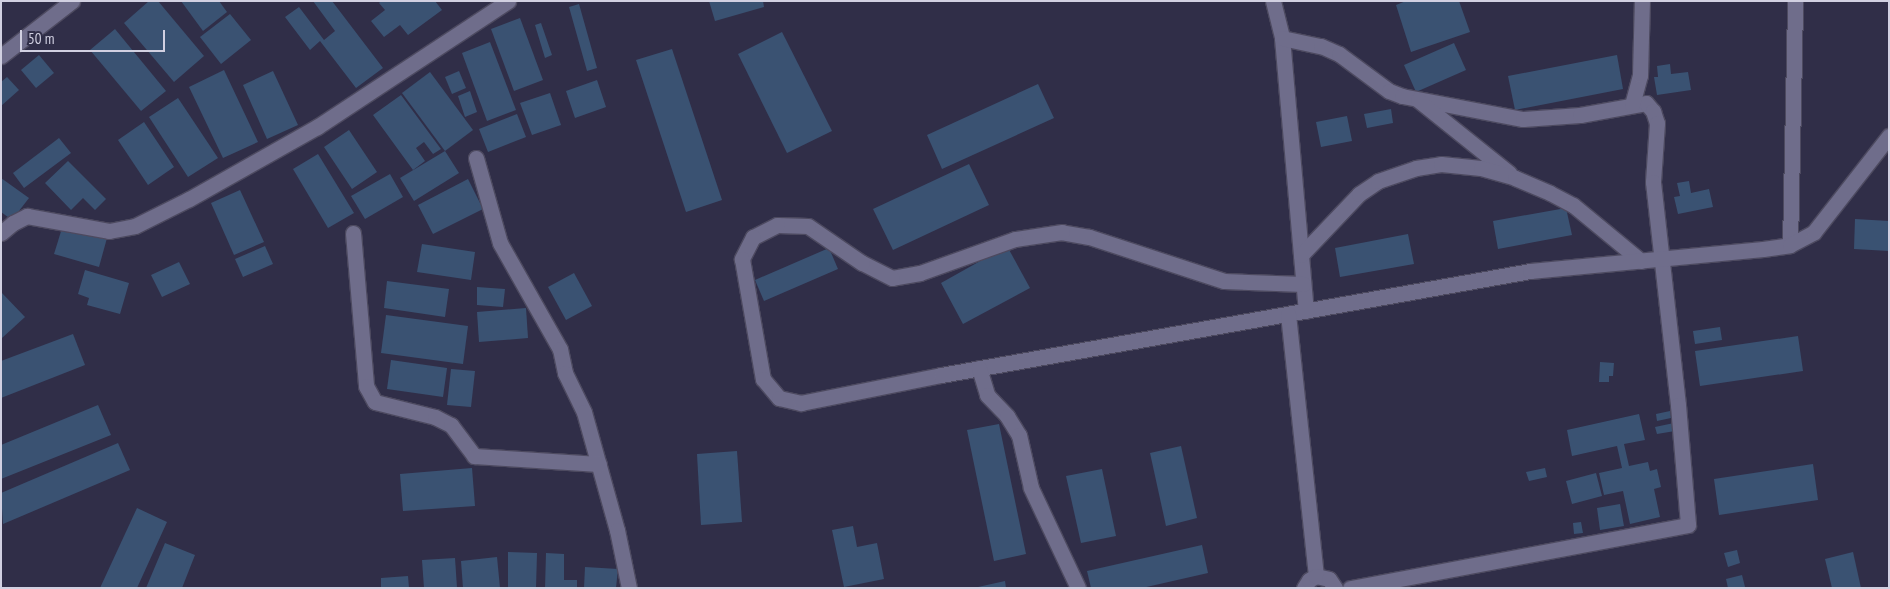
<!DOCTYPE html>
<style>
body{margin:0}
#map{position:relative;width:1890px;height:589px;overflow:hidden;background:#302e48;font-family:"PT Sans Narrow",sans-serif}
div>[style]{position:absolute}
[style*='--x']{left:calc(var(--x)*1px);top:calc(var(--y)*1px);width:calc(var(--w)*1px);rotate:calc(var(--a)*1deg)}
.building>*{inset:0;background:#3a5272}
.roads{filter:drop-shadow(1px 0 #4d4a60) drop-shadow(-1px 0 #4d4a60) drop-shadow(0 1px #4d4a60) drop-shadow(0 -1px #4d4a60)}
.minor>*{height:15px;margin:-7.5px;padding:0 7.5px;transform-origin:7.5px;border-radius:7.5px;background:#6f6d8b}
span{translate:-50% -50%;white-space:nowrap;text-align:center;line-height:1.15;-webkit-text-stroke:5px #302e48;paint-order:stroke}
.frame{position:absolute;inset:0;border:2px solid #d1d0e1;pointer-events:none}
.scale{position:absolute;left:20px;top:30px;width:145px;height:22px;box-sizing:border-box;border:2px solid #d1d0e1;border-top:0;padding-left:6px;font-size:15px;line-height:18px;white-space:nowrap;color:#d1d0e1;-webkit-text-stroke:4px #302e48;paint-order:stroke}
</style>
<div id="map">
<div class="building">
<div style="clip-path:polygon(149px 1px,158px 1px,204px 56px,174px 82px,124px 23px)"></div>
<div style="clip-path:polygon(181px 1px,219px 1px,227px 12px,203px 31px)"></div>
<div style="clip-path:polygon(313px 1px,332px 1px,383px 68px,356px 88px,320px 41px,310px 50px,285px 17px,299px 7px,324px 40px,335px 31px)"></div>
<div style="clip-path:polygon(381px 1px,435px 1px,442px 10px,408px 35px,400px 25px,384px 37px,371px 21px,385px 10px,379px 3px)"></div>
<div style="clip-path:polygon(709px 1px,763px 1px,764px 7px,715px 21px)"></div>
<div style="clip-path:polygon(1406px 1px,1459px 1px,1470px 32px,1411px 52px,1396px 5px)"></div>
<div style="clip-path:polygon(579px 4px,597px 68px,587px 71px,569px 7px)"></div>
<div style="clip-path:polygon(230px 14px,251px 40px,221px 64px,200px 37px)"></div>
<div style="clip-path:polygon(520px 18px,543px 80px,514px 91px,491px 29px)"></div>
<div style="clip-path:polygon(541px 23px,552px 55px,545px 58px,535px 25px)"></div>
<div style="clip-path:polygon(115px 29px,166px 91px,141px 111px,90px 50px)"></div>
<div style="clip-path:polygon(782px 32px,832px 131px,787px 153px,738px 54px)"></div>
<div style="clip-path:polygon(490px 42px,516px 110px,487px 121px,462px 53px)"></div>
<div style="clip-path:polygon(1454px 43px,1466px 70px,1416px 92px,1404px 65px)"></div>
<div style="clip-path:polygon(672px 49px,722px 200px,686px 212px,636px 60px)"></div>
<div style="clip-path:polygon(39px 55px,54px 73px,36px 88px,21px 70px)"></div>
<div style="clip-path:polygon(1617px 55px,1623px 89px,1515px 110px,1508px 76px)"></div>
<div style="clip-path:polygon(1670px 64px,1671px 74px,1688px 72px,1691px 90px,1657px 95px,1654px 77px,1658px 77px,1657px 66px)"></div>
<div style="clip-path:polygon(224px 70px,258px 142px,223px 158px,189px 87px)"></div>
<div style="clip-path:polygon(273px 71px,298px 125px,267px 139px,243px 85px)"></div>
<div style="clip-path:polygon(459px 71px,466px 88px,452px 94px,445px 77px)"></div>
<div style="clip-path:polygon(430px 72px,473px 130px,445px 151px,402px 93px)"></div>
<div style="clip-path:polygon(7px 77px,19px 90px,1px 106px,1px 82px)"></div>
<div style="clip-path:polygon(597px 80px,606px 107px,575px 118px,566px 91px)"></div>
<div style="clip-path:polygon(1038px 84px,1054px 118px,942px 169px,927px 135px)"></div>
<div style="clip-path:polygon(470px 91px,477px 112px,465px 117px,458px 96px)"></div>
<div style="clip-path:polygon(550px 93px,561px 125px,532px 135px,520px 103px)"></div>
<div style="clip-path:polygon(401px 95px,441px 149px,433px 154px,424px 142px,416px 148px,425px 161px,413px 170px,373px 115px)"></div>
<div style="clip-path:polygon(178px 98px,218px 158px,188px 177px,149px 117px)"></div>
<div style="clip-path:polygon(1391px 109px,1393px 123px,1367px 128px,1364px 114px)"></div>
<div style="clip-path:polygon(517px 114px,526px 137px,488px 152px,479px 129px)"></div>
<div style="clip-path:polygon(1347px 116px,1352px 141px,1321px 147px,1316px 122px)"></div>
<div style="clip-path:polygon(144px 122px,174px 167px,148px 185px,118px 140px)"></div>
<div style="clip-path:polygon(349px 130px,377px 172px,352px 189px,324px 147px)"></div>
<div style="clip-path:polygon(59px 138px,71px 153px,24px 188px,13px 173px)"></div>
<div style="clip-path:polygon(445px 151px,459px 173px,414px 201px,400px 178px)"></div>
<div style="clip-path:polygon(318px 154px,354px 213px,328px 228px,293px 169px)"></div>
<div style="clip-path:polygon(68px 161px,106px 199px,95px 210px,83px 198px,71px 210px,45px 183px)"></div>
<div style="clip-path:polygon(969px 164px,989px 205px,893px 250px,873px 209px)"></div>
<div style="clip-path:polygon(390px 174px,403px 197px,365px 219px,351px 196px)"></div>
<div style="clip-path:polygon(1px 178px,29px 198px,12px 220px,1px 212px)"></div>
<div style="clip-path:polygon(468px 179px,483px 209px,433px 234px,418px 205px)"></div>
<div style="clip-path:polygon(1689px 181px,1691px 193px,1709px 189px,1713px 207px,1678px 214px,1674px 197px,1680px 196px,1677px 183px)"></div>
<div style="clip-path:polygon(240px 190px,264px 242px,234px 255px,211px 203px)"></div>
<div style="clip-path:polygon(1566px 208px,1572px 235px,1498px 249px,1493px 221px)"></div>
<div style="clip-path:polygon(1855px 219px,1889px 221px,1889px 251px,1854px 249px)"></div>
<div style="clip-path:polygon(63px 225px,107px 238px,99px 267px,54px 254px)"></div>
<div style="clip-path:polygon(1408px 234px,1414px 264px,1340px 277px,1335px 248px)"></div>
<div style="clip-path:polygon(422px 244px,475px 252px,471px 280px,417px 272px)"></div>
<div style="clip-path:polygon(265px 246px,273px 264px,243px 277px,235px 259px)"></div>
<div style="clip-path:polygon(1007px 246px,1030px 288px,963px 324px,941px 283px)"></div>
<div style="clip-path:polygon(829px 248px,838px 269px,764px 301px,755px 280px)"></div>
<div style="clip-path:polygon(179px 262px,190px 284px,162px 297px,151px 275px)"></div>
<div style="clip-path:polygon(85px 270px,129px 283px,120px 314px,87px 305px,89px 298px,78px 294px)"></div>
<div style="clip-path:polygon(574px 273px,592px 306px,566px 320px,548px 287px)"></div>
<div style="clip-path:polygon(387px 281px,449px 289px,445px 317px,384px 308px)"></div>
<div style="clip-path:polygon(477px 287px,505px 289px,503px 307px,477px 305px)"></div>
<div style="clip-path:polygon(1px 292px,25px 317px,2px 338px,1px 337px)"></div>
<div style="clip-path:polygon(526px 308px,528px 338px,479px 342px,477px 312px)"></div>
<div style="clip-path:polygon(386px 315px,468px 326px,463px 364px,381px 353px)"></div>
<div style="clip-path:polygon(1720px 327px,1722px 340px,1695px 344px,1693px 331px)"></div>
<div style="clip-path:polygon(73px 334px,85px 365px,1px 398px,1px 361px)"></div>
<div style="clip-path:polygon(1798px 336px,1803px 371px,1700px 386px,1695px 351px)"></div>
<div style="clip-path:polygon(391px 360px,447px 368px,443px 397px,387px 389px)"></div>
<div style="clip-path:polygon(1600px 362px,1614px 363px,1613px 376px,1609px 376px,1609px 382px,1599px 382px)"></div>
<div style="clip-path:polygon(451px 369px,475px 371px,471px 407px,447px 405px)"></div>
<div style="clip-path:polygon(98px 405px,111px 435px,1px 479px,1px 445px)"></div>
<div style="clip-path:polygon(1670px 411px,1671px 418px,1657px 421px,1656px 414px)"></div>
<div style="clip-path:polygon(1639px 414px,1645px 440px,1624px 444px,1629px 466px,1648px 462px,1650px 471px,1657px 469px,1661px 487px,1654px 489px,1660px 517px,1630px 524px,1623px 491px,1604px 495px,1599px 473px,1622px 468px,1617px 446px,1572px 456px,1567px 430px)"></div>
<div style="clip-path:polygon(1674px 423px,1675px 431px,1657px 434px,1655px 427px)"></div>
<div style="clip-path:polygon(999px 424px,1026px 554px,994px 561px,967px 430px)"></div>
<div style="clip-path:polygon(118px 443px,130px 470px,3px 524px,1px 493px)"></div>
<div style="clip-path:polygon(1181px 446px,1197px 518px,1166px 526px,1150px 453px)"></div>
<div style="clip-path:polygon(737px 451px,742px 522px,701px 525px,697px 454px)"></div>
<div style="clip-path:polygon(1813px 464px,1818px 500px,1719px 515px,1714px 479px)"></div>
<div style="clip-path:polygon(472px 468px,475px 506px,403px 511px,400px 474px)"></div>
<div style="clip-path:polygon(1545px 468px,1547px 477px,1529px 481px,1526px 472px)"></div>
<div style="clip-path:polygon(1102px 469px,1116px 536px,1081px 543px,1066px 476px)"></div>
<div style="clip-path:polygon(1596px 473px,1602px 496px,1572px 504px,1566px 481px)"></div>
<div style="clip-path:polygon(1620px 504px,1624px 526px,1600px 530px,1597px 508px)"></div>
<div style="clip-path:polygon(137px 508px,167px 522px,137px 588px,100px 588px)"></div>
<div style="clip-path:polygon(1581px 522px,1583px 533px,1574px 534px,1573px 523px)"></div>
<div style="clip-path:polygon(853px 526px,857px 547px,877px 543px,884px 579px,844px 587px,832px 530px)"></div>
<div style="clip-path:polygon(165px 543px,195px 555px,182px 588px,146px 588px)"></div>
<div style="clip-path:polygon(1202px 545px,1208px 573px,1142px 588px,1091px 588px,1087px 571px)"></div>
<div style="clip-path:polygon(1737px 550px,1740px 563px,1728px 567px,1724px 553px)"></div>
<div style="clip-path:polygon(508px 552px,537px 553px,536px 588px,508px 588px)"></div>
<div style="clip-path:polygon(1853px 552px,1861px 588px,1832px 588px,1825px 559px)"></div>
<div style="clip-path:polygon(546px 553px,564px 554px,564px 580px,577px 580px,577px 588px,545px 588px)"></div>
<div style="clip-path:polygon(497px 557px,500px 588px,463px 588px,461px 561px)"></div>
<div style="clip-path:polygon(455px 558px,457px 588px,424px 588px,422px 560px)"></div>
<div style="clip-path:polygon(585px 567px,618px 569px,616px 588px,584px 588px)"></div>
<div style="clip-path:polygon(1742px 575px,1745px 587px,1728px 588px,1726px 579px)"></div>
<div style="clip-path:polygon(408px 576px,409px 588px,381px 588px,381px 578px)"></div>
<div style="clip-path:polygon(1005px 581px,1006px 588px,978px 588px,978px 587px)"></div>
</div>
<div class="roads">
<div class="minor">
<div style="--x:1273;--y:1;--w:38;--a:76"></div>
<div style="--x:1282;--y:38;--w:274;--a:85"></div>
<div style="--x:1282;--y:38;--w:40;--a:12"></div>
<div style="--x:1321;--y:46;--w:20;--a:24"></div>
<div style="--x:1339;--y:54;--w:62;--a:36.5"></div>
<div style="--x:1389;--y:91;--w:14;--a:21"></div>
<div style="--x:1402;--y:96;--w:123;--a:10.8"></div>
<div style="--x:1523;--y:119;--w:57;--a:-4"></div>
<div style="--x:1580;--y:115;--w:67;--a:-10.3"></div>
<div style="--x:1646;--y:103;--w:11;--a:49"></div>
<div style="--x:1653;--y:111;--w:13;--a:72"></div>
<div style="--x:1657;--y:123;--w:59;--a:93.9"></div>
<div style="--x:1653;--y:182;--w:224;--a:83.6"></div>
<div style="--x:1678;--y:405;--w:120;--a:85.2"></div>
<div style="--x:1688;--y:525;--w:344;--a:169.4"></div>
<div style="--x:1;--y:56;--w:90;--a:-37.8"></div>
<div style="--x:1418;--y:100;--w:117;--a:38.7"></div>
<div style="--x:1632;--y:105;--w:31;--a:-75"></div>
<div style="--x:1640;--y:75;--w:74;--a:-88.5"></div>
<div style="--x:476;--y:158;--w:88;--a:74.2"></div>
<div style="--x:500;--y:243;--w:122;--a:60.5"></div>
<div style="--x:560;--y:349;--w:25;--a:78"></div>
<div style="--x:565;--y:373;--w:43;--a:64"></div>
<div style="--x:584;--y:412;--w:123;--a:74.4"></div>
<div style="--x:617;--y:530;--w:59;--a:78.3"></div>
<div style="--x:1;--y:233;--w:16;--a:-40"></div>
<div style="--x:13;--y:223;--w:16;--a:-27"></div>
<div style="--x:27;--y:216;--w:83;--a:10.4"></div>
<div style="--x:109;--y:231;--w:26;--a:-11"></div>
<div style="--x:135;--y:226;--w:60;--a:-26.6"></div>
<div style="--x:189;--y:199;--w:147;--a:-29.4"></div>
<div style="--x:317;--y:127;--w:229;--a:-33.4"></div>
<div style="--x:353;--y:233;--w:154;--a:85.1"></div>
<div style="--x:366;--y:386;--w:18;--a:61"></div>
<div style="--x:375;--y:402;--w:62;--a:14"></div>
<div style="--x:435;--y:417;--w:18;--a:27"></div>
<div style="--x:451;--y:425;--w:39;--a:53"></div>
<div style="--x:474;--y:456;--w:125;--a:3.7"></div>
<div style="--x:1790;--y:245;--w:244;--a:-88.8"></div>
<div style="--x:1301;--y:255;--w:84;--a:-46.4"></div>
<div style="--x:1359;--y:194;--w:23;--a:-34"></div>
<div style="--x:1378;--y:181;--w:40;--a:-18.9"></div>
<div style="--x:1416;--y:168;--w:25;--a:-9"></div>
<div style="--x:1441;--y:164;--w:40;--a:5.7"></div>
<div style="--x:1481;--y:168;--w:35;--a:16"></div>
<div style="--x:1515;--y:178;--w:38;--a:23"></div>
<div style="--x:1550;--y:193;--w:26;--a:28"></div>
<div style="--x:1573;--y:205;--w:88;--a:39.5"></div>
<div style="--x:1303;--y:284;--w:79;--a:-177.8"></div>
<div style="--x:1224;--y:281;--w:142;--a:-161.9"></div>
<div style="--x:1089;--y:237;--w:27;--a:-170"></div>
<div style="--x:1062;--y:232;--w:48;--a:171.5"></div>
<div style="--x:1015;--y:239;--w:101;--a:160.3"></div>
<div style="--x:920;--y:273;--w:28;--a:170"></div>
<div style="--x:892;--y:278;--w:34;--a:-153"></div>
<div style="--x:862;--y:263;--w:65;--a:-145.6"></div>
<div style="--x:808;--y:226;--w:31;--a:-178"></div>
<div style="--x:777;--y:225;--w:27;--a:153"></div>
<div style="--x:753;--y:237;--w:25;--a:117"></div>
<div style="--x:742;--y:259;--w:122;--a:80.1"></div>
<div style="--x:763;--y:379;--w:25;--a:50"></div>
<div style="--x:779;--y:398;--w:23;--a:13"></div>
<div style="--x:801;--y:403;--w:143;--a:-11.3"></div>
<div style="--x:941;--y:375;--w:598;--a:-10.01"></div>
<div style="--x:1530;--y:271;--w:234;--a:-5.4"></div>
<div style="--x:1763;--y:249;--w:27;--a:-8"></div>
<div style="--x:1790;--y:245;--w:27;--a:-28"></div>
<div style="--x:1814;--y:232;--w:122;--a:-52"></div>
<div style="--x:1288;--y:314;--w:263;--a:83.9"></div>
<div style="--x:979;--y:368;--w:28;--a:73"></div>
<div style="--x:987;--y:395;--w:29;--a:46"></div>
<div style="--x:1007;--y:416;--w:22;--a:58"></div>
<div style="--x:1019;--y:435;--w:54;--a:77.2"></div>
<div style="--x:1031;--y:488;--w:110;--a:64.8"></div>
<div style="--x:1304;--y:588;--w:9;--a:-58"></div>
<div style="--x:1309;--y:580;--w:8;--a:-30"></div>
<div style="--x:1316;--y:576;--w:13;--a:13"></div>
<div style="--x:1329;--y:579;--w:11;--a:56"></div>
</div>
</div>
<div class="frame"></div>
<div class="scale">50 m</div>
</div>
